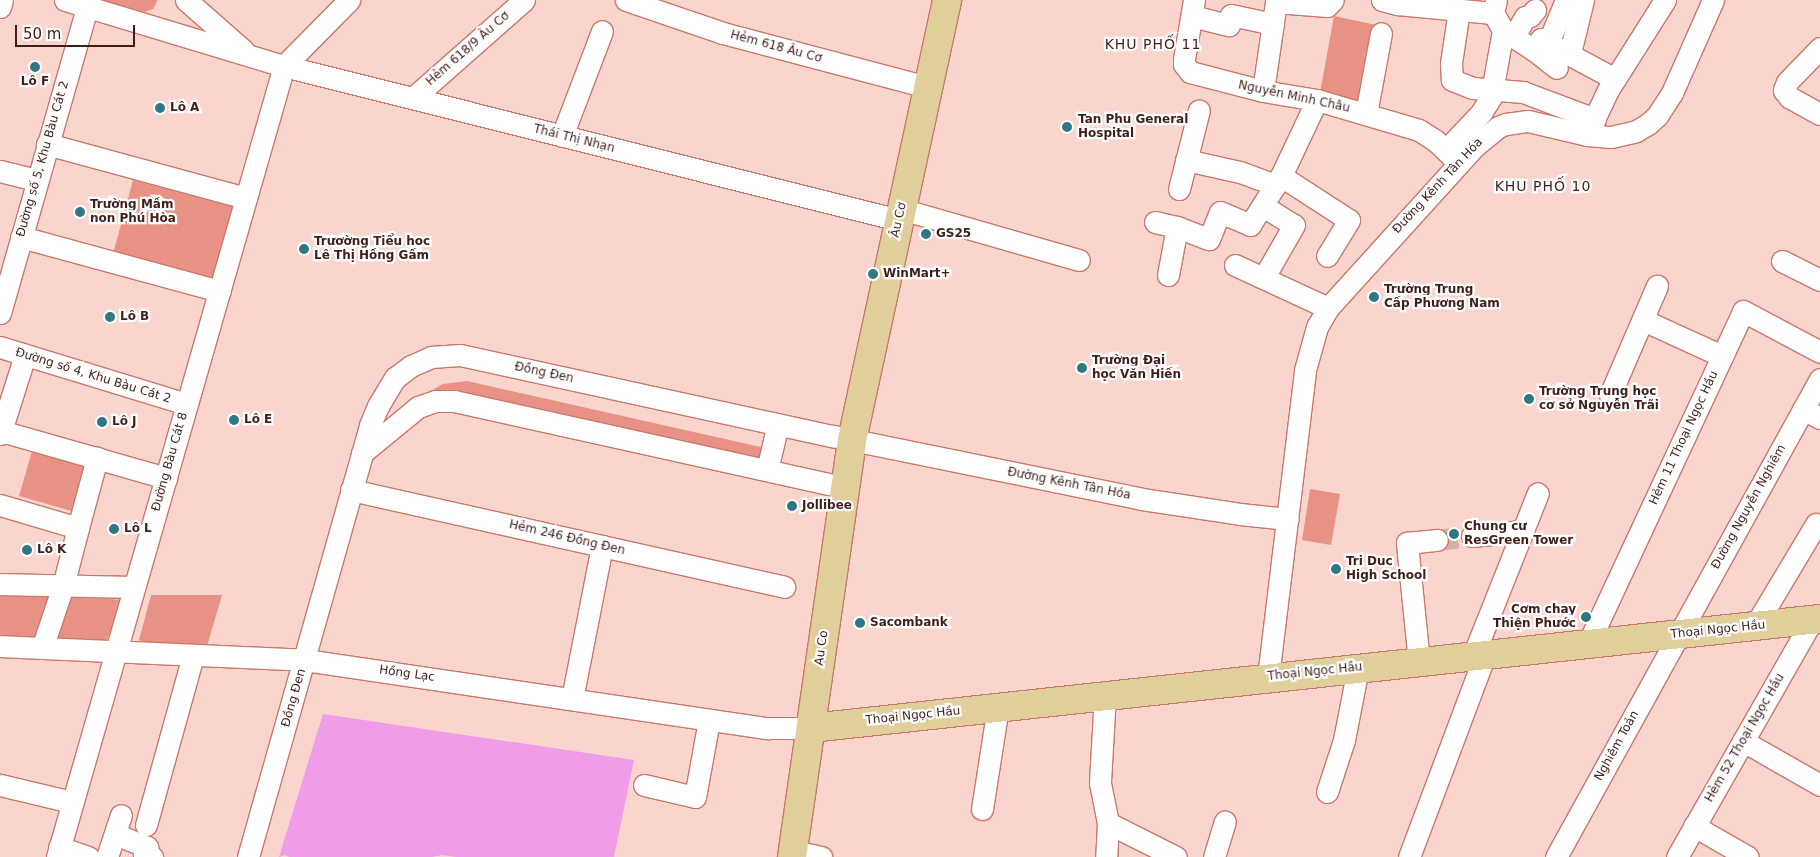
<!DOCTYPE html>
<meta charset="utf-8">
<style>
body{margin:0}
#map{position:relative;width:1820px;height:857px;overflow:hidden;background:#f9d5ce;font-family:"DejaVu Sans",sans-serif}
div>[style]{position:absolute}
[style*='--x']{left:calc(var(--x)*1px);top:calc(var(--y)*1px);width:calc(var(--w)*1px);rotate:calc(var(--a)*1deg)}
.green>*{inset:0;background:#e79284}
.water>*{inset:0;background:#f09ce8}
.minor-tunnel>*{height:21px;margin-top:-10.5px;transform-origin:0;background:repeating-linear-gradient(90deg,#d4b0aa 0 21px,transparent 0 32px)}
.roads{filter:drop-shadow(1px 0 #ca786b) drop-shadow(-1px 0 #ca786b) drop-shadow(0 1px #ca786b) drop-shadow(0 -1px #ca786b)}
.minor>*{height:21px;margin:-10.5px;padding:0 10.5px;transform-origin:10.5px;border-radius:10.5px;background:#fff}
.major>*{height:28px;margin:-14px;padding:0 14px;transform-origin:14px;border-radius:14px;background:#e0ce9b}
.dots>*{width:14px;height:14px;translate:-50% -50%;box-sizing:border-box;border:2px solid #fff;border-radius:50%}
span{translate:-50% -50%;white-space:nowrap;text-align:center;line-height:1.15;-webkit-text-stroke:4.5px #fff;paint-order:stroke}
.street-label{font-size:12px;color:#3f1e19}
.poi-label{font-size:12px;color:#3f1e19;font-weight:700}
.left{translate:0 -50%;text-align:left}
.right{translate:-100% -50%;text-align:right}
.neighbourhood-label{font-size:14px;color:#3f1e19;letter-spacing:1px}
.scale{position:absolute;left:15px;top:25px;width:120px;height:22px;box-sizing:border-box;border:2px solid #3f1e19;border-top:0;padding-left:6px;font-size:15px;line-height:18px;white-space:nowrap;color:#3f1e19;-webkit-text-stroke:4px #fff;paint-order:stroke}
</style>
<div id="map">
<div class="green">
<div style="clip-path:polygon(100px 0,158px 0,153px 9px,144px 12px)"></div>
<div style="clip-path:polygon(1334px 16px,1381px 26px,1364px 106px,1320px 93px)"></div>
<div style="clip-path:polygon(133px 180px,234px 207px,214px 282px,113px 254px)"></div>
<div style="clip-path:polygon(467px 381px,770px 449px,766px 464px,465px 393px,406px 405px,443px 384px)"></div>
<div style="clip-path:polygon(35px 441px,98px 460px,82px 514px,19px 496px)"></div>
<div style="clip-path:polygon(1310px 489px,1340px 494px,1331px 545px,1302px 540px)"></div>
<div style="clip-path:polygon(0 592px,124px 600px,105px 644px,0 637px)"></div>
<div style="clip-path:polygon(151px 595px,222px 595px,207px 646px,151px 644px,139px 640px)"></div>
</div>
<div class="water">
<div style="clip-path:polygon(323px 714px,634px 760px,614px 857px,456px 857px,442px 855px,432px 857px,289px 857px,285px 855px,279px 857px)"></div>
</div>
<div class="minor-tunnel">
<div style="--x:1437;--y:540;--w:35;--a:-7"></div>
</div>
<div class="roads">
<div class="minor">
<div style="--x:65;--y:0;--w:229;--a:16.8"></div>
<div style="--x:284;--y:66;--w:634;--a:14.06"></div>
<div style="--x:186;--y:0;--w:77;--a:41.3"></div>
<div style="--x:626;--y:0;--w:102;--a:18.8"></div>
<div style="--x:723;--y:33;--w:211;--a:14.8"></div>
<div style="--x:1194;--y:0;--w:60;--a:99.6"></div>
<div style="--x:1184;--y:59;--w:5;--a:90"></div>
<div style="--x:1184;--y:64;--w:10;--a:53"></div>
<div style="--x:1190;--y:72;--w:75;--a:14.6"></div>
<div style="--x:1263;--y:91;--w:55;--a:9.5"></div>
<div style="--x:1317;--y:100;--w:106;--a:16.4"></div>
<div style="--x:1419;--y:130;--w:20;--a:33"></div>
<div style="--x:1436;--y:141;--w:32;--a:44"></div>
<div style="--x:1382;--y:0;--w:16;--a:15"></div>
<div style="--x:1397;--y:4;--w:96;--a:5.4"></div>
<div style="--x:0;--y:7;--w:7;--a:-74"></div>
<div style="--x:1459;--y:10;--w:54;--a:98.6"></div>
<div style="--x:1451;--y:63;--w:17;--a:87"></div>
<div style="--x:1452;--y:80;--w:22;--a:21"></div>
<div style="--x:1473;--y:88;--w:50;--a:4.6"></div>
<div style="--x:1523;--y:92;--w:77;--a:20.6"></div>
<div style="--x:1192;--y:16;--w:38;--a:14"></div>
<div style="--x:1229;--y:25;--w:10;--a:-79"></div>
<div style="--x:1231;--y:15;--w:43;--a:12.1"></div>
<div style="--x:1503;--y:30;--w:37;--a:33"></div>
<div style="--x:1534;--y:50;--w:13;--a:-58"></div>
<div style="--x:1541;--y:39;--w:8;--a:30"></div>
<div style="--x:1548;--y:43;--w:47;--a:-67.3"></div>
<div style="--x:1514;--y:36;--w:22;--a:-60"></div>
<div style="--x:1525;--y:17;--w:5;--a:-11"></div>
<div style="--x:1530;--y:16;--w:8;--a:-50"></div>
<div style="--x:1548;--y:43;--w:76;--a:28.2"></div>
<div style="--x:1820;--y:48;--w:47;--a:134.1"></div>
<div style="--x:1787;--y:82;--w:9;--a:111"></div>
<div style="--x:1784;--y:90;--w:9;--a:54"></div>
<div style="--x:1789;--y:97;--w:35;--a:29"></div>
<div style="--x:1534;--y:50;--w:29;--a:38"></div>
<div style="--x:1570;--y:53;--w:55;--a:-76.2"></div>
<div style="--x:1263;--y:91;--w:90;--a:-81.7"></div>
<div style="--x:1276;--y:2;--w:51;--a:4.5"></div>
<div style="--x:1327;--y:6;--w:8;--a:-45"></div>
<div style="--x:413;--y:98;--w:148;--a:-41.4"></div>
<div style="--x:1366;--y:114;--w:82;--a:-79.5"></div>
<div style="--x:1589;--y:130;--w:44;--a:-64.6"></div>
<div style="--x:1608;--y:90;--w:107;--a:-57.7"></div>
<div style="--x:562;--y:136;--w:112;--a:-69.1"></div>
<div style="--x:47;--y:144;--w:206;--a:15.2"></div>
<div style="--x:1446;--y:150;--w:51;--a:-46.6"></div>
<div style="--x:1481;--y:113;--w:19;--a:-58"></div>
<div style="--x:1491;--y:97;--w:68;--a:-79.8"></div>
<div style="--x:1503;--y:30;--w:20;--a:-120"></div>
<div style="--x:1493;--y:13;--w:13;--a:-77"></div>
<div style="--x:1186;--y:160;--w:55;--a:12.5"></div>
<div style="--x:1240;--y:172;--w:38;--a:20"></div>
<div style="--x:0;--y:171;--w:38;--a:14"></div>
<div style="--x:1281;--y:176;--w:81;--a:32.9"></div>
<div style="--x:1349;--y:220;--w:42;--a:121.4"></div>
<div style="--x:1179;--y:189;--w:81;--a:-75.8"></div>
<div style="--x:1263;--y:206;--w:36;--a:32"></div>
<div style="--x:1294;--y:225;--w:60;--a:120"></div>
<div style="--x:901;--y:209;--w:185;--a:16"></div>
<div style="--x:1155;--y:222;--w:23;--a:13"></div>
<div style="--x:1177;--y:227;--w:34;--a:21"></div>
<div style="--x:1209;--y:239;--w:29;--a:-68"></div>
<div style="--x:1220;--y:212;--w:33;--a:23"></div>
<div style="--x:1250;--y:225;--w:58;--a:-57.7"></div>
<div style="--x:1281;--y:176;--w:84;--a:-64.7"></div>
<div style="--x:21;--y:237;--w:206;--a:15.2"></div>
<div style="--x:1782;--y:261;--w:42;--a:26.6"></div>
<div style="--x:1235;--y:265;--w:102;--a:24.8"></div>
<div style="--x:1168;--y:275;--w:49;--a:-79.4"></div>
<div style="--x:0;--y:313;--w:318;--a:-74.1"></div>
<div style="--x:1643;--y:320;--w:87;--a:24.5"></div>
<div style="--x:0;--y:347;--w:195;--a:17"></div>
<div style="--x:1610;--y:395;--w:119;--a:-66.7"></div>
<div style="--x:1803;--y:409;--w:19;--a:28"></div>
<div style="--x:1;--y:431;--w:172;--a:15.9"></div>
<div style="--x:0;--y:434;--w:83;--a:-72.4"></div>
<div style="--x:362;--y:453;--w:72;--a:-39.4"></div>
<div style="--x:418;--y:407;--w:18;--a:-19"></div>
<div style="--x:435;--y:401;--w:19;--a:0"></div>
<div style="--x:454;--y:401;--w:401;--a:12.5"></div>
<div style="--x:767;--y:470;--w:47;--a:-76.6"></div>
<div style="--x:351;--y:490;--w:444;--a:12.6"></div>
<div style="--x:0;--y:505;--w:81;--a:16.4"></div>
<div style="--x:78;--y:528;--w:60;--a:104.5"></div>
<div style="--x:63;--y:586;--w:65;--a:108.7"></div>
<div style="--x:78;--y:528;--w:73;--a:-74.8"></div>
<div style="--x:1472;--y:536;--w:50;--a:-5.7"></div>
<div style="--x:0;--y:584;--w:134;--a:1.3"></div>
<div style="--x:1755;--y:626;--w:119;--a:-59.1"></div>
<div style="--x:1588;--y:644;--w:367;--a:-65"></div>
<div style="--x:1743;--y:311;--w:87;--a:28"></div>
<div style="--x:0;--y:646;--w:305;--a:2.6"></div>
<div style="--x:305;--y:660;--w:468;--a:8.4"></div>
<div style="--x:768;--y:728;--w:43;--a:0"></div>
<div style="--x:1473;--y:656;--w:175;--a:-68.3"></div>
<div style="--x:1419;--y:662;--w:120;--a:-95.8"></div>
<div style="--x:1407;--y:543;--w:30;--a:-6"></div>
<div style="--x:1268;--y:677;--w:309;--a:-83.1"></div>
<div style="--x:1305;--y:370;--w:45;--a:-74.4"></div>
<div style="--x:1317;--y:327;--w:22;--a:-60"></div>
<div style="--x:1328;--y:308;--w:220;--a:-47.8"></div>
<div style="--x:1476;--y:145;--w:28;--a:-39"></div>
<div style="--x:1498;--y:127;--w:9;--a:-21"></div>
<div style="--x:1506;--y:124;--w:22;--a:-8"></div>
<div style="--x:1528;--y:121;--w:61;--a:13.3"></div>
<div style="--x:1587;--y:135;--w:24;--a:5"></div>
<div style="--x:1611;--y:137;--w:26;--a:-13"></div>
<div style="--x:1636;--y:131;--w:14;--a:-30"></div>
<div style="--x:1648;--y:124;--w:12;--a:-42"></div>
<div style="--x:1657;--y:116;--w:27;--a:-57"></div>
<div style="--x:1672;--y:93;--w:102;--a:-66.2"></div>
<div style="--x:1105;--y:695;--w:88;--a:93.3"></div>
<div style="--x:1100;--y:783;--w:41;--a:78.7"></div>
<div style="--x:1108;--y:823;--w:34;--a:93"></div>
<div style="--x:572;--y:699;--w:156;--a:-78.9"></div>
<div style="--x:1743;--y:741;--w:89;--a:29.7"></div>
<div style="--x:0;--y:785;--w:74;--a:13.3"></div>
<div style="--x:644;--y:785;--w:52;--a:13.2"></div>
<div style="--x:695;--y:797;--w:78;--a:-79.7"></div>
<div style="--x:1327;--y:792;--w:55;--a:-71.9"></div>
<div style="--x:1344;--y:740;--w:73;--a:-79"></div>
<div style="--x:982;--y:809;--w:103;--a:-81.1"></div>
<div style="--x:1108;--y:823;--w:76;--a:26.6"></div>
<div style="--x:146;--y:825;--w:176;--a:-74.5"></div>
<div style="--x:1694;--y:826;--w:62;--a:29.9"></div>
<div style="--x:115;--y:834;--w:35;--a:22"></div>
<div style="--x:147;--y:847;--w:8;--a:113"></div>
<div style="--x:144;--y:854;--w:9;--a:21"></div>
<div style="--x:59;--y:847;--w:31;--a:19"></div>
<div style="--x:793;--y:851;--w:29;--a:12"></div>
<div style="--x:57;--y:857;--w:823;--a:-73.99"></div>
<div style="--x:284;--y:66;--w:93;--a:-45.4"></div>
<div style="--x:107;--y:857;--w:44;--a:-71.6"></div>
<div style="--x:248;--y:857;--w:449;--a:-74.2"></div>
<div style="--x:370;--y:425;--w:21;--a:-67"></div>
<div style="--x:378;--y:406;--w:33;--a:-59"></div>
<div style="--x:395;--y:378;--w:20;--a:-37"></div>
<div style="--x:411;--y:366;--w:22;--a:-24"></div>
<div style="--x:431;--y:357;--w:29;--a:-4"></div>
<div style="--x:460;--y:355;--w:382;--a:12.3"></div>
<div style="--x:833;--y:436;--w:315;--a:11.5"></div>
<div style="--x:1142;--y:499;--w:99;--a:8.7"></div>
<div style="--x:1240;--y:514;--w:48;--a:5.9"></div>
<div style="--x:1214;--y:857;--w:37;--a:-73"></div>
<div style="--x:1409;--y:857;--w:216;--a:-69.4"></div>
<div style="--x:1556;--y:857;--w:546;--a:-61.09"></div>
<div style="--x:1677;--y:857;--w:274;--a:-60.3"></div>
</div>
<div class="major">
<div style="--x:811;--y:728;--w:1015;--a:-6.17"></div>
<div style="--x:792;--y:857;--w:421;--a:-81.8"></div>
<div style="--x:852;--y:440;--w:450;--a:-77.8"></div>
</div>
</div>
<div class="dots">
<div style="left:35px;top:67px;background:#317783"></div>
<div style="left:160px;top:108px;background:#317783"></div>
<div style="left:1067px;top:127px;background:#317783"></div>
<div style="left:80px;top:212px;background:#317783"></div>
<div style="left:926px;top:234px;background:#317783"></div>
<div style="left:304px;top:249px;background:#317783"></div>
<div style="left:873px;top:274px;background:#317783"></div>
<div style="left:1374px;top:297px;background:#317783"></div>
<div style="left:110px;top:317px;background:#317783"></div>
<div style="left:1082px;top:368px;background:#317783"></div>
<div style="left:1529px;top:399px;background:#317783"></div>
<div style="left:234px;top:420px;background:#317783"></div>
<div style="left:102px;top:422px;background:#317783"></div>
<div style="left:792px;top:506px;background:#317783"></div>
<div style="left:114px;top:529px;background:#317783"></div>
<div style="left:1454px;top:534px;background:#317783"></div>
<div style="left:27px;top:550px;background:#317783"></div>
<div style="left:1336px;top:569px;background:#317783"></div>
<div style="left:1586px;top:617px;background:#317783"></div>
<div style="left:860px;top:623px;background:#317783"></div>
</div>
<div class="street-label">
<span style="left:776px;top:47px;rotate:15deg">Hẻm 618 Âu Cơ</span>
<span style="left:468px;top:49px;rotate:-41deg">Hẻm 618/9 Âu Cơ</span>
<span style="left:1294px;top:97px;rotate:12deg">Nguyễn Minh Châu</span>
<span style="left:574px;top:139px;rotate:14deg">Thái Thị Nhạn</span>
<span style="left:43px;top:159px;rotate:-74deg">Đường số 5, Khu Bàu Cát 2</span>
<span style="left:1438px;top:186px;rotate:-47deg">Đường Kênh Tân Hóa</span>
<span style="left:899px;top:220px;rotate:-78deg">Âu Cơ</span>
<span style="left:544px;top:373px;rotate:12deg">Đồng Đen</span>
<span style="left:93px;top:376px;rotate:17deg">Đường số 4, Khu Bàu Cát 2</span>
<span style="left:1684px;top:438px;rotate:-65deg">Hẻm 11 Thoại Ngọc Hầu</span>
<span style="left:170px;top:462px;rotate:-74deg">Đường Bàu Cát 8</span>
<span style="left:1069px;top:484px;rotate:11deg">Đường Kênh Tân Hóa</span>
<span style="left:1749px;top:507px;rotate:-61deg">Đường Nguyễn Nghiêm</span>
<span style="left:567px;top:538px;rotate:13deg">Hẻm 246 Đồng Đen</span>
<span style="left:1718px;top:630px;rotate:-6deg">Thoại Ngọc Hầu</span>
<span style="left:822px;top:648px;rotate:-82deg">Au Co</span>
<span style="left:1315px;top:672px;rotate:-6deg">Thoại Ngọc Hầu</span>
<span style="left:407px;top:674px;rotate:8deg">Hồng Lạc</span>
<span style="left:294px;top:698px;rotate:-74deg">Đồng Đen</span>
<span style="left:913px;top:716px;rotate:-6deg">Thoại Ngọc Hầu</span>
<span style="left:1745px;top:738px;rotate:-60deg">Hẻm 52 Thoại Ngọc Hầu</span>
<span style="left:1617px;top:746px;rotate:-61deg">Nghiêm Toản</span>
</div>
<div class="poi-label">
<span style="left:35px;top:82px">Lô F</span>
<span class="left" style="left:170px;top:108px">Lô A</span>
<span class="left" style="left:1078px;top:127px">Tan Phu General<br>Hospital</span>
<span class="left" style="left:90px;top:212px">Trường Mầm<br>non Phú Hòa</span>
<span class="left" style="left:936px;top:234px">GS25</span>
<span class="left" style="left:314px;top:249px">Trươờng Tiểu học<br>Lê Thị Hồng Gấm</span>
<span class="left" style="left:883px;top:274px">WinMart+</span>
<span class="left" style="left:1384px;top:297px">Trường Trung<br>Cấp Phương Nam</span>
<span class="left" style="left:120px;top:317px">Lô B</span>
<span class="left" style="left:1092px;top:368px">Trường Đại<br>học Văn Hiến</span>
<span class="left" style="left:1539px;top:399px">Trường Trung học<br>cơ sở Nguyễn Trãi</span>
<span class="left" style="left:244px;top:420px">Lô E</span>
<span class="left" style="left:112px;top:422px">Lô J</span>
<span class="left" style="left:802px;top:506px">Jollibee</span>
<span class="left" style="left:1464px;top:534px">Chung cư<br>ResGreen Tower</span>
<span class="left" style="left:124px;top:529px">Lô L</span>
<span class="left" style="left:37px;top:550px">Lô K</span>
<span class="left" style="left:1346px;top:569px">Tri Duc<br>High School</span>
<span class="right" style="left:1576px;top:617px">Cơm chay<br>Thiện Phước</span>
<span class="left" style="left:870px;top:623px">Sacombank</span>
</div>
<div class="neighbourhood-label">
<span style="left:1153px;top:44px">KHU PHỐ 11</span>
<span style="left:1543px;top:186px">KHU PHỐ 10</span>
</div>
<div class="scale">50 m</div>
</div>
